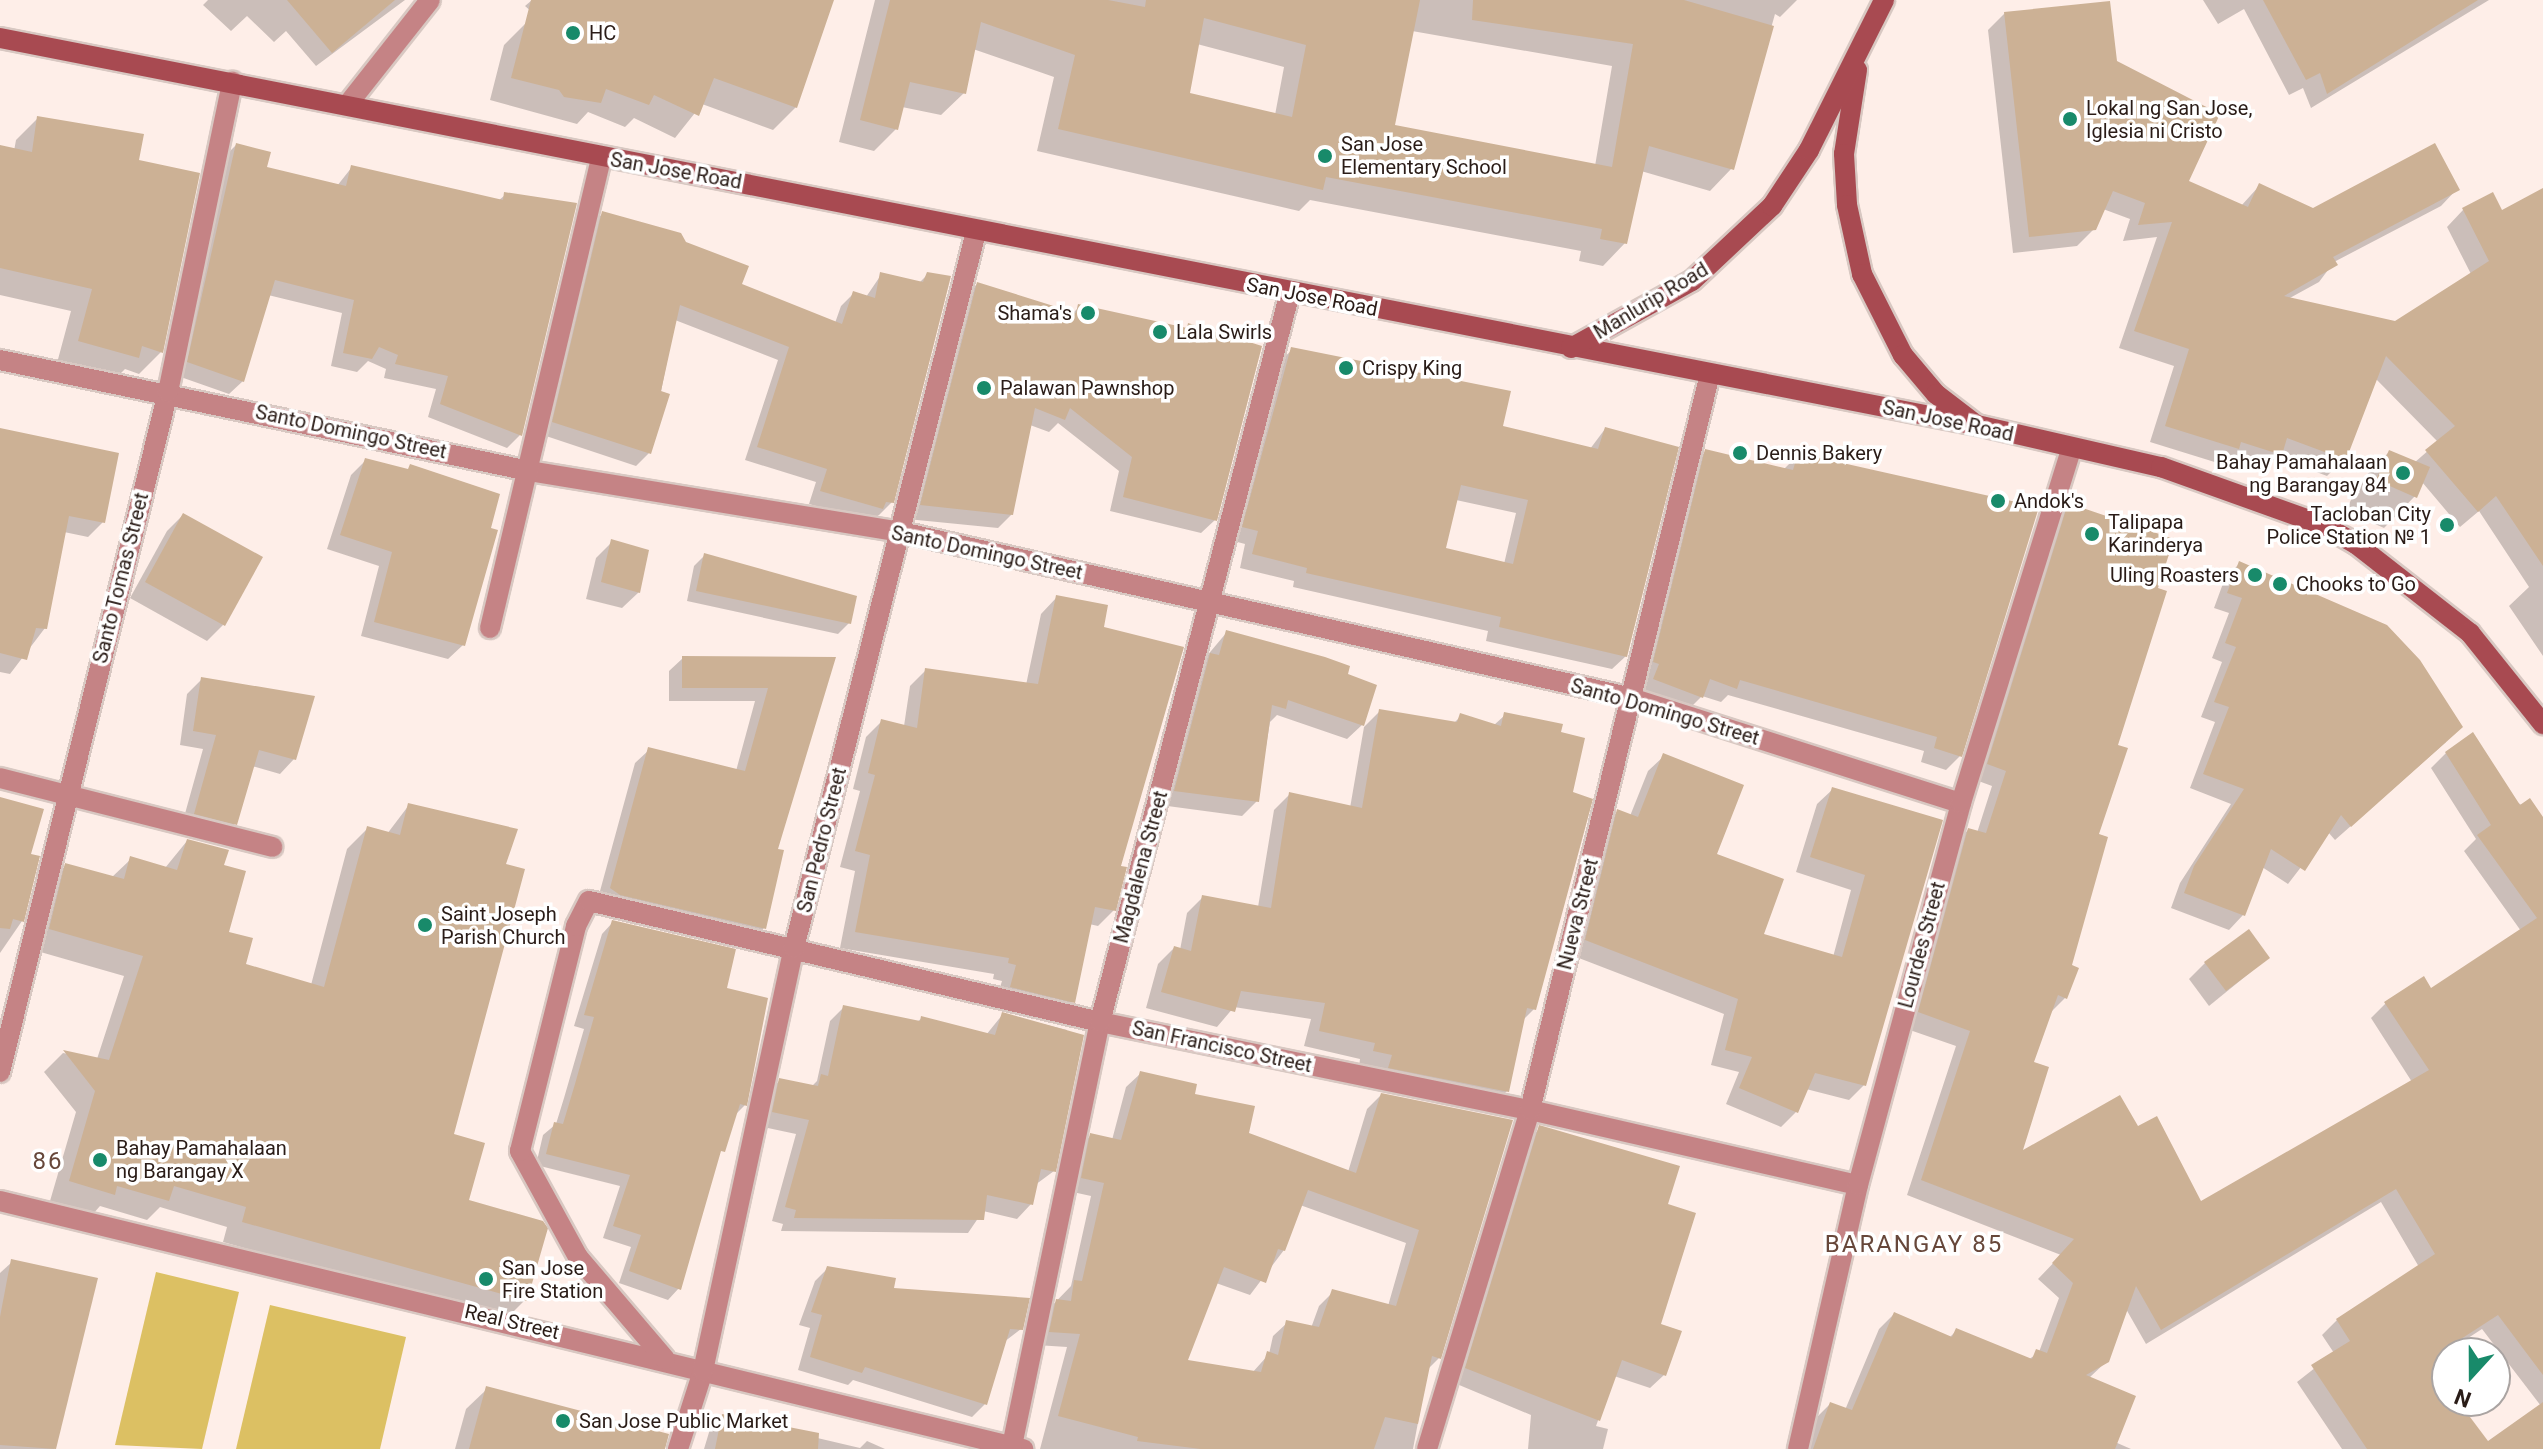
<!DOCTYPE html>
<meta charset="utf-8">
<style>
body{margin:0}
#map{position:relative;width:2543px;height:1449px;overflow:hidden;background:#feeee8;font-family:Roboto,sans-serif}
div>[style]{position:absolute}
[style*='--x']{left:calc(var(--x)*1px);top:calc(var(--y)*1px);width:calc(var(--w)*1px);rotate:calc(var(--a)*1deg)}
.green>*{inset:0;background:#dcc063}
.shadow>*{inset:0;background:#0003}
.building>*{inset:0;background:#ccb195}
.roads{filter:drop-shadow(2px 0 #d8c8c2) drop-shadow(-2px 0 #d8c8c2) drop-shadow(0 2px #d8c8c2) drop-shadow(0 -2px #d8c8c2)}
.minor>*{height:20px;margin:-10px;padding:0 10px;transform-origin:10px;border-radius:10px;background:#c58385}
.secondary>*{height:20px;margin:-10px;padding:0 10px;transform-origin:10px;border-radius:10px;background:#a84a51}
.dots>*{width:22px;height:22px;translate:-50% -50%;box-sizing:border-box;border:4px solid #fff;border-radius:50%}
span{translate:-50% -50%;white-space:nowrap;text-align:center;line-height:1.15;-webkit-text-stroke:7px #fff;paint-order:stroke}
.poi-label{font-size:20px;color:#2a1c17}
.left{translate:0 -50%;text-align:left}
.right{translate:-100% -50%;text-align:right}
.street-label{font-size:20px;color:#2a1c17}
.quarter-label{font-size:24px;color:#67473a;letter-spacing:2px}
.north{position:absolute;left:2431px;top:1337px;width:80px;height:80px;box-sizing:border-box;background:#fff;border:2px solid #aaa4a2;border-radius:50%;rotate:201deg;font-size:22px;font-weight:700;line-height:32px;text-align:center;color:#2a1c17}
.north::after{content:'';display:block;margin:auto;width:28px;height:36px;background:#188a6a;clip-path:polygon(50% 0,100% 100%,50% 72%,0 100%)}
</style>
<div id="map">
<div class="green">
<div style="clip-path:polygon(156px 1272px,239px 1292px,202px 1449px,115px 1445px)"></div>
<div style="clip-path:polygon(270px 1305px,406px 1337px,380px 1449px,236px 1449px)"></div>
</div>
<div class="shadow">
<div style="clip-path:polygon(208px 0,405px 0,316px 66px,286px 31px,274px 42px,247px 16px,231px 31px,203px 5px)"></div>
<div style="clip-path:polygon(532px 0,832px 0,796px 107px,773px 130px,702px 104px,675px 138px,634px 118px,625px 127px,588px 112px,577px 124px,490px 100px,504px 45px,526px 23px,551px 29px,525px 6px)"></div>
<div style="clip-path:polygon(evenodd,875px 0,1797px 0,1780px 17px,1775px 14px,1732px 168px,1710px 191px,1641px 171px,1625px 243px,1603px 266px,1579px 261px,1581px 251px,1310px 200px,1299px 211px,1037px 151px,1054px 77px,973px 49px,964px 93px,941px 115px,902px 107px,896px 129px,874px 151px,839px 142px,875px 0,1412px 31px,1612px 66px,1595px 166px,1392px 126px,1412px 31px,875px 0,1197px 44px,1284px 67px,1275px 115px,1188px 94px,1197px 44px)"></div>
<div style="clip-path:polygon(2203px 0,2489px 0,2311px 108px,2303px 88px,2289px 95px,2244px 9px,2218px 24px)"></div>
<div style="clip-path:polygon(2005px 13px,2115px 62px,2186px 182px,2241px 206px,2260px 185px,2313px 210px,2457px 189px,2441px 206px,2334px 262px,2319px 282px,2288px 299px,2395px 323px,2471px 274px,2447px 227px,2463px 210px,2501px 213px,2543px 190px,2543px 656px,2509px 606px,2529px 587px,2479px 511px,2460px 527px,2422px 482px,2415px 496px,2384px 528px,2346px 511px,2358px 484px,2389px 452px,2414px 463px,2438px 442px,2375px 378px,2344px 459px,2327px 476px,2277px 457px,2263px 470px,2226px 459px,2221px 464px,2150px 442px,2174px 366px,2119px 348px,2157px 237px,2123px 241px,2130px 219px,2103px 209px,2094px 229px,2077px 246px,2013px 253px,1988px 30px)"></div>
<div style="clip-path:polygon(38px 118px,137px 161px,161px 352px,139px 374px,125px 369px,115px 379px,57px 363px,71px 311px,0 295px,0 147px,14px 151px,16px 140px)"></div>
<div style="clip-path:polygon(236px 145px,265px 169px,337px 186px,352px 167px,498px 201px,505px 195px,520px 435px,507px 448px,428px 417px,436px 389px,384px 378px,386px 369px,368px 361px,357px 372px,331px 366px,342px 313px,268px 295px,243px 381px,229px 394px,175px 375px,223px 158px)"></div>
<div style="clip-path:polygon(603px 213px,684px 244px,739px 285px,835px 323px,841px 306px,854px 293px,866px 297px,881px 275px,919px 283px,928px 274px,892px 502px,879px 515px,869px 521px,809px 504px,816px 482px,745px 460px,778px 360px,675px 320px,649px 453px,636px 466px,540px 434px,590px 226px)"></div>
<div style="clip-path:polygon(977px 284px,1072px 314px,1079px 307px,1185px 329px,1189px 325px,1215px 520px,1201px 533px,1110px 511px,1119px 471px,1058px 423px,1049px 432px,1030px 425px,1012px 514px,998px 528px,907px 519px,963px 298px)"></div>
<div style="clip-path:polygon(evenodd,1292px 350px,1501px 428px,1590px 449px,1605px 429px,1626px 656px,1612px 669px,1486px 641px,1488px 631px,1293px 587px,1294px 581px,1240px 568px,1245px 544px,1230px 540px,1278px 363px,1292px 350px,1456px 500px,1516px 513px,1504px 564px,1444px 549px,1456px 500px)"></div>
<div style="clip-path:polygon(0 430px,103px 522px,88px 537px,64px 532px,45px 628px,10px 674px,0 672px)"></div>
<div style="clip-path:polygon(1706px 451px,1783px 470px,1798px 455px,1960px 756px,1946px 770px,1921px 762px,1924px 751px,1728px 695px,1721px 702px,1702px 696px,1687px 711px,1640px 693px,1691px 465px)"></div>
<div style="clip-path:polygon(366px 460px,463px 645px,448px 659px,361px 636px,379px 566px,327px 549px,351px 475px)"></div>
<div style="clip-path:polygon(evenodd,2068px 506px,2155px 590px,2115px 746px,2065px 998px,2049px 1014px,2031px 1064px,2020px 1154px,2137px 1128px,2200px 1204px,2412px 1082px,2371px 1018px,2386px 1003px,2431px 991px,2521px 931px,2464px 851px,2476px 839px,2431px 768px,2446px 753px,2543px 820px,2543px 1449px,2342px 1449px,2297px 1382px,2334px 1353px,2322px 1335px,2337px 1320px,2419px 1267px,2381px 1202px,2146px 1344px,2126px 1309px,2107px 1361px,2089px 1378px,2115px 1442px,2131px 1449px,1804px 1449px,1815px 1419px,1830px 1404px,1845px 1410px,1879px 1329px,1894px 1314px,1949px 1338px,1956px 1331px,2028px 1360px,2039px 1352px,2059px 1298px,2038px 1279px,2061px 1255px,1907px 1195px,1956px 1046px,1904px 1028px,1953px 845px,1968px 830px,1977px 833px,1992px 786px,1973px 779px,2053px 521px,2068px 506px,2482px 1329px,2541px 1406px,2488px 1444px,2458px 1401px,2447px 1401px,2447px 1385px,2431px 1362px,2482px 1329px)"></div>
<div style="clip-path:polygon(183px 515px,223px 625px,207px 641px,130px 598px,167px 531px)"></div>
<div style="clip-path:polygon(612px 542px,639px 592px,622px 608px,586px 599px,596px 558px)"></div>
<div style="clip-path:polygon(705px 555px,849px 623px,838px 634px,687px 601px,694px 566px)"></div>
<div style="clip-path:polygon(2240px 563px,2446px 742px,2335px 840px,2328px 832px,2288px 884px,2262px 867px,2243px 915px,2229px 930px,2171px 908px,2180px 883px,2231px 804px,2190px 788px,2215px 722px,2201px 717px,2222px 662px,2212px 658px,2229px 613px,2214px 608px,2225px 578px)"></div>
<div style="clip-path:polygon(1057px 597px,1101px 628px,1119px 867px,1114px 910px,1098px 926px,1089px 924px,1073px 1002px,1057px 1018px,995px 1003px,1002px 981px,993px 979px,994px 974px,840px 948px,855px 871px,840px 867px,860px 791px,853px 789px,866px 737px,882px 721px,904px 726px,910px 686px,926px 670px,1026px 685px,1041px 614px)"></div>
<div style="clip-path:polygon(1227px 632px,1362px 725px,1347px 739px,1277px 715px,1270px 722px,1257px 801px,1242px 816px,1160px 805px,1195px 670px)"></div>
<div style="clip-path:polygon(683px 658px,833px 659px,776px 850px,764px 928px,750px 942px,597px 902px,635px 763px,649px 750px,736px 771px,755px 701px,669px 701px,669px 671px)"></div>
<div style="clip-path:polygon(202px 679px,294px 759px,280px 774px,252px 766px,235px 824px,220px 838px,181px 828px,203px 749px,180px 745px,187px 694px)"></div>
<div style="clip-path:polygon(1380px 711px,1453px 724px,1461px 716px,1493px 726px,1505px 715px,1559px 734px,1571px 793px,1534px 1009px,1522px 1021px,1507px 1091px,1491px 1107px,1359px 1067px,1360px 1059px,1304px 1046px,1311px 1019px,1234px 1007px,1217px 1027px,1146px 1008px,1158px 964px,1174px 948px,1180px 950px,1187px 913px,1203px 897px,1258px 907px,1274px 810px,1290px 794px,1350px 808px,1364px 727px)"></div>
<div style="clip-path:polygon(1664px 756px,1761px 936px,1833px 957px,1851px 890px,1796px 872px,1817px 804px,1833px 789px,1940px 821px,1864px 1085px,1849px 1100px,1806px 1089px,1796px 1112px,1781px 1127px,1726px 1104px,1739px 1072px,1711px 1065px,1724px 1014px,1571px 955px,1602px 826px,1618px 811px,1630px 816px,1648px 771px)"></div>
<div style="clip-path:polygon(0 799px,29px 855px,22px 921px,0 953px)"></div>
<div style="clip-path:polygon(409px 805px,504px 865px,452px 1136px,466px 1201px,525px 1300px,505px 1320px,223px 1242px,227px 1227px,160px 1207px,147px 1220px,100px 1206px,93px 1214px,50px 1201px,76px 1112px,44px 1072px,63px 1053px,97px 1059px,124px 976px,30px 949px,45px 886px,66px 865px,111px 878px,131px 859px,165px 868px,187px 841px,222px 866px,227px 933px,243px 965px,311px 985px,347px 849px,368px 828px,387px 834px)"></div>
<div style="clip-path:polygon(613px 922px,725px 990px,745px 1105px,734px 1116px,717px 1157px,679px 1288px,668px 1300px,619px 1283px,631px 1247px,603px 1238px,620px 1186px,536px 1165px,543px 1135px,556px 1124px,564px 1098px,584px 1029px,574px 1026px,602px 934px)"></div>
<div style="clip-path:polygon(2268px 958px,2209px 1006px,2189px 979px,2205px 963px)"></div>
<div style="clip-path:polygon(844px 1007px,917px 1022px,922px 1018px,986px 1035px,1003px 1014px,1067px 1030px,1054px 1171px,1035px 1185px,1031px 1204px,1017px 1219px,983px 1211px,968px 1233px,781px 1231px,783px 1224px,772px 1221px,796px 1134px,759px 1126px,766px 1095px,780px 1080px,811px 1087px,817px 1081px,830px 1021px)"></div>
<div style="clip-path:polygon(evenodd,1140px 1074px,1192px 1095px,1246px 1134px,1348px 1172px,1367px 1109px,1381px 1095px,1511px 1121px,1439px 1358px,1428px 1369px,1413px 1449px,1040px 1449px,1067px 1347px,1036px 1345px,1042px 1316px,1071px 1286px,1091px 1196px,1068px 1191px,1077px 1149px,1091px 1135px,1112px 1140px,1126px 1087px,1140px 1074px,1300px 1205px,1406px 1243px,1388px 1306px,1333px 1292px,1319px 1306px,1311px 1328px,1287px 1323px,1273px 1336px,1269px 1354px,1252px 1373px,1185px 1362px,1216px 1283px,1250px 1295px,1284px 1250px,1300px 1205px)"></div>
<div style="clip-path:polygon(1540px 1128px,1665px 1205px,1659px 1325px,1664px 1375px,1650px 1388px,1614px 1376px,1596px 1426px,1608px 1429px,1603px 1449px,1528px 1449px,1531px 1415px,1452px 1382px,1526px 1142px)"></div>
<div style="clip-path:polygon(12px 1262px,95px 1279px,54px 1449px,0 1449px,0 1273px)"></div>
<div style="clip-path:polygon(828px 1268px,1021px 1329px,1004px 1342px,985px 1404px,972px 1417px,853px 1380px,848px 1385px,798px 1370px,810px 1328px,799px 1325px,815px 1281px)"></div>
<div style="clip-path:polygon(487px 1389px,627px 1449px,455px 1449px,466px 1409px)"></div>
<div style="clip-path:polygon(723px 1416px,860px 1448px,867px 1441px,885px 1449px,704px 1449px,710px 1429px)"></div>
</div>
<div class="building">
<div style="clip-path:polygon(287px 0,395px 0,332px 53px)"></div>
<div style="clip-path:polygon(531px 0,834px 0,797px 108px,714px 78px,699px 116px,654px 95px,649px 105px,606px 89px,601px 103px,564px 97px,559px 90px,511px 78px)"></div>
<div style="clip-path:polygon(evenodd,890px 0,1108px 0,1145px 7px,1146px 0,1420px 0,1395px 125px,1612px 167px,1633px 44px,1472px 20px,1473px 0,1684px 0,1774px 26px,1734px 170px,1649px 146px,1627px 244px,1600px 239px,1602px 229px,1326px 177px,1323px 190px,1058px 129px,1075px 55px,981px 22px,966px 94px,910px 82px,898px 130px,860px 120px,890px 0,1204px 18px,1306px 45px,1292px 117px,1190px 93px,1204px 18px)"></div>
<div style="clip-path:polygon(2263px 0,2478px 0,2327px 94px,2320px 73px,2306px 80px)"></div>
<div style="clip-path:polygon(2110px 1px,2117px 61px,2220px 114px,2189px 181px,2248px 207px,2259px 183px,2313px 208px,2435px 143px,2460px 190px,2333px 257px,2338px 265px,2284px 296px,2395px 321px,2489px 261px,2462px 208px,2493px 192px,2502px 210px,2543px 188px,2543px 566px,2496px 496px,2478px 512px,2425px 450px,2455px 426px,2386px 356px,2346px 460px,2287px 438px,2282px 455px,2241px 442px,2239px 449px,2165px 426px,2189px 349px,2134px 331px,2172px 222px,2138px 225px,2145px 203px,2113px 191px,2096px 230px,2029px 237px,2004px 12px)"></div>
<div style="clip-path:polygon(37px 116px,144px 134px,139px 160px,200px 173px,163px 353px,142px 346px,139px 358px,78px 341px,92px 289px,0 268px,0 145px,32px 152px)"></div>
<div style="clip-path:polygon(236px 143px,271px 152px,267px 167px,346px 186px,351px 165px,503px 200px,504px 192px,577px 203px,522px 436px,440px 404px,448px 376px,395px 364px,398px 355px,379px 347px,372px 359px,343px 353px,354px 300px,275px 280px,244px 382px,187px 362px)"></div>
<div style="clip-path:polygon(602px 211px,681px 233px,686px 242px,749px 266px,742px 284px,842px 324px,853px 291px,875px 298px,880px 272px,923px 282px,927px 272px,951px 276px,894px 503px,886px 502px,883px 509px,820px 491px,827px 469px,757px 447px,789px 347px,680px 305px,661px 391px,670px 394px,651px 454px,552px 422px)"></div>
<div style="clip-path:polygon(977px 282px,1076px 313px,1078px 304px,1187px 328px,1188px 323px,1262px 346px,1217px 521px,1123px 497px,1132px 457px,1070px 408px,1065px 420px,1035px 408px,1013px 515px,920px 505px)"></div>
<div style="clip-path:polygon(evenodd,1291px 347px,1511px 391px,1503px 426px,1598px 449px,1605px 427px,1679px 447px,1627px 657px,1499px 627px,1501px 617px,1306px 573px,1307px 568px,1252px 554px,1258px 531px,1242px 527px,1291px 347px,1461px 485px,1528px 500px,1513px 564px,1446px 548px,1461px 485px)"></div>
<div style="clip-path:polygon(0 428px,119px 453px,105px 523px,69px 516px,47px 629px,36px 628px,27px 660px,0 653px)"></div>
<div style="clip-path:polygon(1705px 449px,1793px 470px,1798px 453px,2039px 507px,1962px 757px,1934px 748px,1937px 737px,1740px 680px,1737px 689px,1710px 679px,1703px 698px,1653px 679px,1659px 664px,1653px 662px)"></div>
<div style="clip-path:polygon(2389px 450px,2430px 467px,2417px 498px,2376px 480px)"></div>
<div style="clip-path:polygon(365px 458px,408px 469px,410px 464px,500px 494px,491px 528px,498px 530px,465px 646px,374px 622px,392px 552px,340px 535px)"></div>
<div style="clip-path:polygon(2068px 503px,2174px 539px,2158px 588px,2167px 591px,2118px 745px,2128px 748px,2099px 834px,2108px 837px,2072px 965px,2079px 968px,2067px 999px,2058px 995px,2034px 1062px,2049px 1067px,2023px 1150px,2120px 1095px,2138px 1126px,2157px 1116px,2201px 1201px,2429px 1070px,2384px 1002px,2424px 976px,2431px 988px,2537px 918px,2477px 835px,2491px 825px,2445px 752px,2473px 732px,2520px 805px,2530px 798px,2543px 817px,2543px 1375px,2498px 1315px,2447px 1348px,2447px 1401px,2458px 1401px,2488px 1441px,2543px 1402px,2543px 1449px,2367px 1449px,2311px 1365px,2350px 1341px,2336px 1319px,2435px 1254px,2396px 1189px,2161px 1330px,2136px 1286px,2109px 1362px,2086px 1375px,2136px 1396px,2115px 1449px,1813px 1449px,1830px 1402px,1852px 1410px,1894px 1312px,1952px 1337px,1956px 1328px,2032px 1359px,2036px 1349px,2047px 1353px,2073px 1283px,2052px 1263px,2074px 1239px,1921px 1180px,1970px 1031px,1918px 1012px,1968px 828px,1986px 833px,2006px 771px,1987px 764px)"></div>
<div style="clip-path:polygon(183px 513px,263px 557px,225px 626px,145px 582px)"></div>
<div style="clip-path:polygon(611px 539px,649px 550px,640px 593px,601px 582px)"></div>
<div style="clip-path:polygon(704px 553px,857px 596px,851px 624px,696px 591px)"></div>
<div style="clip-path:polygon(2239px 561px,2387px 625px,2420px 660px,2463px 727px,2351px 827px,2341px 815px,2305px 871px,2271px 849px,2245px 916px,2184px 893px,2194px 866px,2244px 789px,2203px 774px,2229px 707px,2214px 702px,2236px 647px,2225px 643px,2242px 598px,2227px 593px)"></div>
<div style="clip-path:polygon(1056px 595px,1108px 605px,1104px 627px,1184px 647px,1121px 866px,1127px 867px,1116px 911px,1095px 907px,1075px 1003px,1010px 987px,1016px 965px,1008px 963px,1009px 958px,855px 932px,870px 855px,855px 851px,875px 775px,868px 773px,881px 719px,917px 728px,925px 668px,1038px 684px)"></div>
<div style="clip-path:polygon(1226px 630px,1325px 657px,1350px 666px,1348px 674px,1377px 685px,1364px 726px,1288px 700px,1286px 709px,1272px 705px,1259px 802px,1174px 791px,1210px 653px,1219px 655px)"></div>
<div style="clip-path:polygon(682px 656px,836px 657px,778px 849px,784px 850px,766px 929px,620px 895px,610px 888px,648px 747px,745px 771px,768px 688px,682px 688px)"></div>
<div style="clip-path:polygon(201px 677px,315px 696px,296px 760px,259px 750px,237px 825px,194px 814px,216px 735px,193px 731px)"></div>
<div style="clip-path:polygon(1379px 709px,1457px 722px,1460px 713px,1501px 726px,1504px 712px,1563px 724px,1561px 732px,1585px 738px,1573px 792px,1593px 799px,1536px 1010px,1527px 1008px,1509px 1092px,1388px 1068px,1392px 1055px,1373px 1051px,1375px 1043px,1319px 1031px,1325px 1003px,1241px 991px,1235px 1012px,1161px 992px,1174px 946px,1191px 951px,1202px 895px,1271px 908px,1289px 792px,1362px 808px)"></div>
<div style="clip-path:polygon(1663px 753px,1744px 785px,1717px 854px,1784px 879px,1764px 934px,1842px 957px,1865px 875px,1810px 857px,1832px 787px,1943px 820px,1866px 1086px,1815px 1073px,1798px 1113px,1739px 1088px,1752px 1057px,1725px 1050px,1738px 999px,1585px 940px,1617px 809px,1638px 817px)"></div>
<div style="clip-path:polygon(0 797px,44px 809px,31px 854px,40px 856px,24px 922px,13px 919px,10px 929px,0 928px)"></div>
<div style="clip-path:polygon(408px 803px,518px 829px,506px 864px,525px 869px,454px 1134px,485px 1143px,469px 1200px,543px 1221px,548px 1228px,527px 1301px,242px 1222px,246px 1207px,174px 1186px,169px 1201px,117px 1186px,115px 1195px,69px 1181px,95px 1091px,63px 1050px,109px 1060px,143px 956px,49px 929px,65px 863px,124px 879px,130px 856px,177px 870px,187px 839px,229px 850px,224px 865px,246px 871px,229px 932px,253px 938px,246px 964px,324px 987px,367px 826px,400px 835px)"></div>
<div style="clip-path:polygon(612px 920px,736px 949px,727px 988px,768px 998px,747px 1106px,740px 1104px,725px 1152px,721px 1151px,681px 1290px,629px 1271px,641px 1235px,613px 1226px,630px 1175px,546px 1154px,554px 1122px,563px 1124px,575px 1084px,594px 1017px,584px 1015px)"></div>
<div style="clip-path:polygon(2249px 929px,2270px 958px,2226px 991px,2204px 962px)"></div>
<div style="clip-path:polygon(843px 1005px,920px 1021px,921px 1016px,995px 1035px,1002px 1012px,1084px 1035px,1056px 1172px,1041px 1169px,1033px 1205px,987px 1195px,984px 1220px,794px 1218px,796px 1210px,785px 1207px,809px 1120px,772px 1112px,779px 1078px,818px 1086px,821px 1074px,828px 1076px)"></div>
<div style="clip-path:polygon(evenodd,1140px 1071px,1197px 1084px,1195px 1094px,1255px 1106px,1249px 1133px,1356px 1173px,1381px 1093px,1513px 1120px,1441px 1359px,1432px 1356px,1418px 1424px,1385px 1417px,1374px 1449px,1201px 1449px,1137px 1441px,1138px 1437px,1058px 1416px,1080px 1334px,1049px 1332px,1056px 1299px,1071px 1301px,1074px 1280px,1082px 1281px,1104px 1183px,1081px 1178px,1090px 1133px,1121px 1140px,1140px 1071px,1308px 1190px,1419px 1230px,1396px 1306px,1332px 1289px,1319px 1327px,1286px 1320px,1278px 1355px,1267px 1351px,1261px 1372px,1188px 1360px,1224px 1267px,1266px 1283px,1278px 1249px,1285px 1251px,1308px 1190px)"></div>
<div style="clip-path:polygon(1539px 1125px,1680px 1166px,1668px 1204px,1696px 1213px,1661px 1324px,1682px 1331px,1666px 1376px,1622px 1360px,1600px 1421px,1465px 1368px)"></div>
<div style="clip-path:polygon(11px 1259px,98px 1278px,56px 1449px,0 1445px,0 1317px)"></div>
<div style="clip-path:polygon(827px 1266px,896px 1278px,894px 1288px,1030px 1298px,1023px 1330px,1010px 1329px,987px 1405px,865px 1367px,862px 1373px,810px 1357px,822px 1315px,811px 1312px)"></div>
<div style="clip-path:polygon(486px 1386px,669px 1434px,665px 1449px,469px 1449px)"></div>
<div style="clip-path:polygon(722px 1414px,819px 1433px,818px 1449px,715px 1449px)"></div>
</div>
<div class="roads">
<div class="minor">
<div style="--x:348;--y:104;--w:132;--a:-51.7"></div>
<div style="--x:0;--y:360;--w:541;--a:11.85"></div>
<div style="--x:529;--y:471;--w:377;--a:9.3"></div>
<div style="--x:901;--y:532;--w:745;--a:12.79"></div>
<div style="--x:1628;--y:697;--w:349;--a:17.7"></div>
<div style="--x:490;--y:628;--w:483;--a:-76.7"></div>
<div style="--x:0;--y:778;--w:281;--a:14.2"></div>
<div style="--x:0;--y:1072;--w:700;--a:-76.12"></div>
<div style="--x:168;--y:392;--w:317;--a:-78.3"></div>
<div style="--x:0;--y:1201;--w:1053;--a:13.63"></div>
<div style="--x:665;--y:1359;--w:134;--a:-130.5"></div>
<div style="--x:578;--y:1257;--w:121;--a:-118.7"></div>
<div style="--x:520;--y:1151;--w:232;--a:-76"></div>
<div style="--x:576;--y:926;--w:28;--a:-63"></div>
<div style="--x:589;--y:901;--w:525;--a:13.32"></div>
<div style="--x:1100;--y:1022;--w:439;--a:11.6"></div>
<div style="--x:1530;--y:1110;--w:336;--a:12.9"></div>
<div style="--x:1012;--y:1446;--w:433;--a:-78.3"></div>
<div style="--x:1100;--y:1022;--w:754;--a:-75.41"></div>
<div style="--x:678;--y:1449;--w:82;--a:-72.2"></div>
<div style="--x:703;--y:1371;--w:433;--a:-77.9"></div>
<div style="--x:794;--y:948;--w:739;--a:-75.74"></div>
<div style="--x:1427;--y:1449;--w:354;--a:-73.1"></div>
<div style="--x:1530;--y:1110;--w:758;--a:-76.26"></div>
<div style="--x:1798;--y:1449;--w:271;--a:-77.2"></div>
<div style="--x:1858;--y:1185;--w:396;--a:-74.9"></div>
<div style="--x:1961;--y:803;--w:371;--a:-72.7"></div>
</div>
<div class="secondary">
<div style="--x:0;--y:38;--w:2015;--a:11.08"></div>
<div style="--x:1977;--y:425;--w:189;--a:12.9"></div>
<div style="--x:2161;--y:467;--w:172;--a:19.7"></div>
<div style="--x:2323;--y:525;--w:38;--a:30"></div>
<div style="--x:2356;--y:544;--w:145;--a:38"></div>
<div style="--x:2470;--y:633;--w:117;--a:51.3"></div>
<div style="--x:1857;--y:70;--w:85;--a:98.8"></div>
<div style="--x:1844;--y:154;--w:51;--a:86.6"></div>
<div style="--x:1847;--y:205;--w:71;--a:77.7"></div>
<div style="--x:1862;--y:274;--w:91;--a:63.2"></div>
<div style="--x:1903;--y:355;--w:51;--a:49.8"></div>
<div style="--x:1936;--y:394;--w:48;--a:37.3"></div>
<div style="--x:1571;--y:348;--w:138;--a:-29"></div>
<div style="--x:1692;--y:281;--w:110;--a:-43.2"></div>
<div style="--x:1772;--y:206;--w:67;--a:-56.5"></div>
<div style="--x:1809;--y:150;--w:168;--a:-63.4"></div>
</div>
</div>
<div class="dots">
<div style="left:573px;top:33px;background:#188a6a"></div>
<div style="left:2070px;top:119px;background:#188a6a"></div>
<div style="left:1325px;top:156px;background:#188a6a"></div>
<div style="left:1088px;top:313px;background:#188a6a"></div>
<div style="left:1160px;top:332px;background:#188a6a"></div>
<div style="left:1346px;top:368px;background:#188a6a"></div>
<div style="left:984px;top:388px;background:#188a6a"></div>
<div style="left:1740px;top:453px;background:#188a6a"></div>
<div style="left:2403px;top:473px;background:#188a6a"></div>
<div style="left:1998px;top:501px;background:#188a6a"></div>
<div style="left:2447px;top:525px;background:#188a6a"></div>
<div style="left:2092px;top:534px;background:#188a6a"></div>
<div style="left:2255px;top:575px;background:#188a6a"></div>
<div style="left:2280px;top:584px;background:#188a6a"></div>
<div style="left:425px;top:925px;background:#188a6a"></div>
<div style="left:100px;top:1160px;background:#188a6a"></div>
<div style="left:486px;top:1279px;background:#188a6a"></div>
<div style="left:563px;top:1421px;background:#188a6a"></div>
</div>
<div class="poi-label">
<span class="left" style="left:589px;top:33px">HC</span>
<span class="left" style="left:2086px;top:120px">Lokal ng San Jose,<br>Iglesia ni Cristo</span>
<span class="left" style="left:1341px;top:156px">San Jose<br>Elementary School</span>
<span class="right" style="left:1072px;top:313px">Shama's</span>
<span class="left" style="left:1176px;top:332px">Lala Swirls</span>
<span class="left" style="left:1362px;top:368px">Crispy King</span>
<span class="left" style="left:1000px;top:388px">Palawan Pawnshop</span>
<span class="left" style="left:1756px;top:453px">Dennis Bakery</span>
<span class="right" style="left:2387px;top:474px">Bahay Pamahalaan<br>ng Barangay 84</span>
<span class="left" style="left:2014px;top:501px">Andok's</span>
<span class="right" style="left:2431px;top:526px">Tacloban City<br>Police Station № 1</span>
<span class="left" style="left:2108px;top:534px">Talipapa<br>Karinderya</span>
<span class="right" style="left:2239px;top:575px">Uling Roasters</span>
<span class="left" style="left:2296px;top:584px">Chooks to Go</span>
<span class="left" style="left:441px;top:926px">Saint Joseph<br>Parish Church</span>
<span class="left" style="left:116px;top:1160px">Bahay Pamahalaan<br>ng Barangay X</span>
<span class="left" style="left:502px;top:1280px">San Jose<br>Fire Station</span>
<span class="left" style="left:579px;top:1421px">San Jose Public Market</span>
</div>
<div class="street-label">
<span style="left:676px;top:171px;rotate:10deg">San Jose Road</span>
<span style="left:1312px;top:297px;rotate:11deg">San Jose Road</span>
<span style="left:1651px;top:301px;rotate:-31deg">Manlurip Road</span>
<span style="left:1948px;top:421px;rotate:12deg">San Jose Road</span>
<span style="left:351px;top:432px;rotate:12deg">Santo Domingo Street</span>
<span style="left:987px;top:553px;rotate:12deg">Santo Domingo Street</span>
<span style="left:121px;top:578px;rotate:-76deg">Santo Tomas Street</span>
<span style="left:1665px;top:712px;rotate:16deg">Santo Domingo Street</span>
<span style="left:822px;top:840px;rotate:-76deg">San Pedro Street</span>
<span style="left:1141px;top:867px;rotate:-75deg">Magdalena Street</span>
<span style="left:1578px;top:914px;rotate:-76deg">Nueva Street</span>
<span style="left:1922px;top:945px;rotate:-75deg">Lourdes Street</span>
<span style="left:1222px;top:1047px;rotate:12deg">San Francisco Street</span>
<span style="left:512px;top:1322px;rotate:13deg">Real Street</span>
</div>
<div class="quarter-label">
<span style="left:48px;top:1162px">86</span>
<span style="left:1914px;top:1245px">BARANGAY 85</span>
</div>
<div class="north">N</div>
</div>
